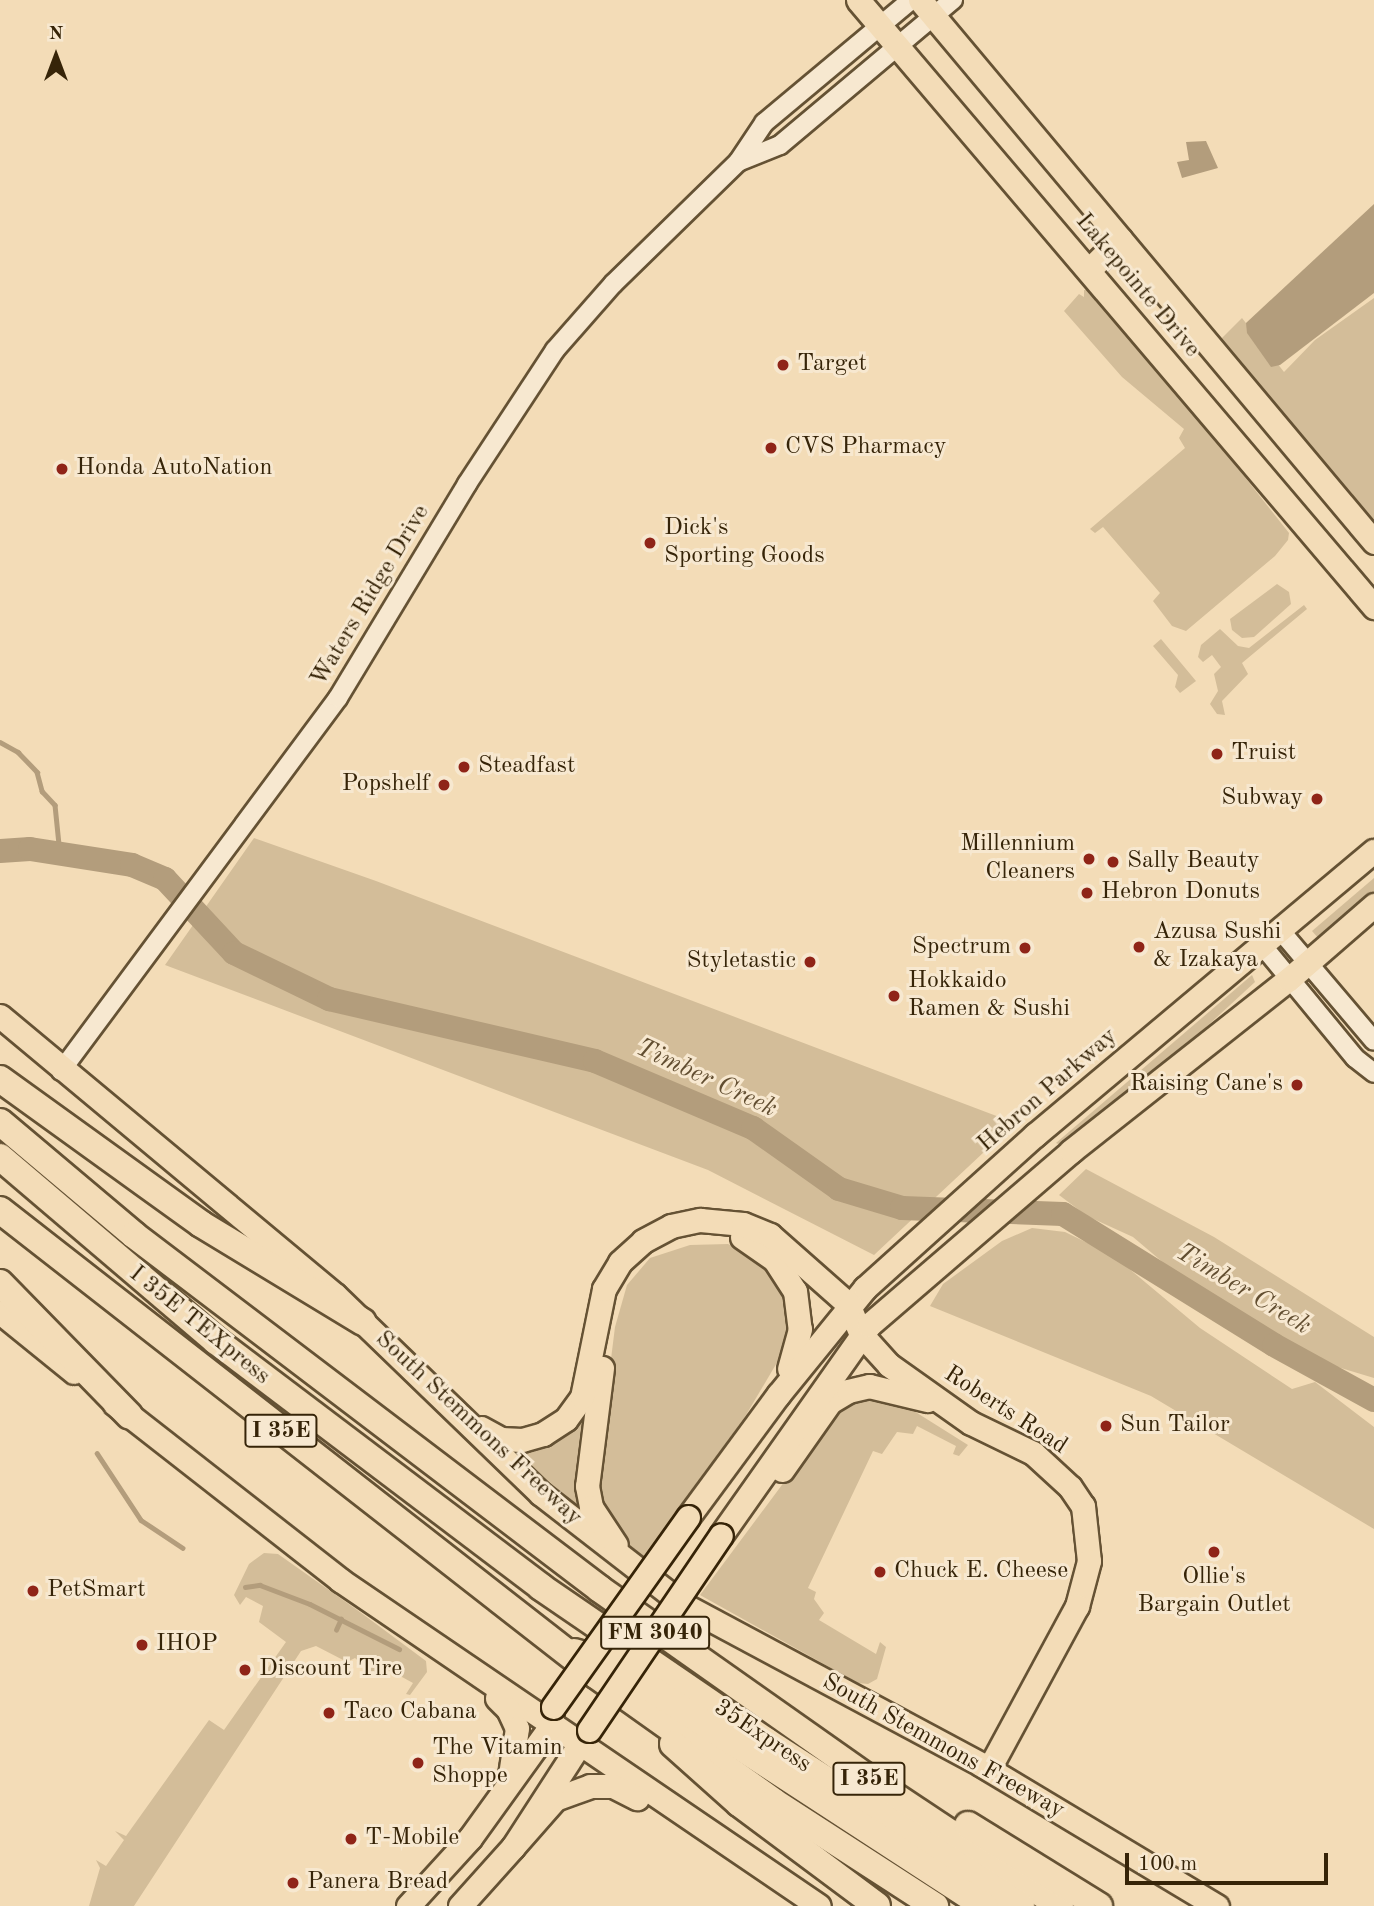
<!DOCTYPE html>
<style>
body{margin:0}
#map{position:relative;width:1374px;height:1906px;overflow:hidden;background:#f3dcb7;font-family:"Old Standard TT",serif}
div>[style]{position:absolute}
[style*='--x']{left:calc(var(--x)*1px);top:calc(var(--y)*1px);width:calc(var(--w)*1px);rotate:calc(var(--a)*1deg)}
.green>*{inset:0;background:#d3bd99}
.water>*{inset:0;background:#b39d7c}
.stream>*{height:4.5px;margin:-2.25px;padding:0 2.25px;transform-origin:2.25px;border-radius:2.25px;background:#b39d7c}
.river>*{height:24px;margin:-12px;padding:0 12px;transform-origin:12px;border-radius:12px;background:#b39d7c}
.roads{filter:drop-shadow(2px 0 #655234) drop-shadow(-2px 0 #655234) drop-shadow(0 2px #655234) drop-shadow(0 -2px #655234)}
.minor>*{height:18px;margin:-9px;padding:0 9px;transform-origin:9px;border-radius:9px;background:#f7e8d0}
.major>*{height:23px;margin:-11.5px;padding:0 11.5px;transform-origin:11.5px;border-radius:11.5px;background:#f3dcb7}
.highway>*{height:26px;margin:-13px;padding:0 13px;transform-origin:13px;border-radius:13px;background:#f3dcb7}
.bridges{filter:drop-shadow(2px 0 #362408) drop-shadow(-2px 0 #362408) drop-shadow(0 2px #362408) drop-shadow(0 -2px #362408)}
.major-bridge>*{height:23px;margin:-11.5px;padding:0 11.5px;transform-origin:11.5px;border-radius:11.5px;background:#f3dcb7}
.dots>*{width:19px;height:19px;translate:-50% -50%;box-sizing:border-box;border:4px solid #f7e8d0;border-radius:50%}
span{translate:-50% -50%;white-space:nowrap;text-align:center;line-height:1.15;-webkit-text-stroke:6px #f7e8d0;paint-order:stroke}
.shield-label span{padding:2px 5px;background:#f7e8d0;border:2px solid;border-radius:5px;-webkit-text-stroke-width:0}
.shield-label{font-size:23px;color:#362408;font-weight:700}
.street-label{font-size:24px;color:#362408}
.poi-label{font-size:24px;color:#362408}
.left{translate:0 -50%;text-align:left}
.right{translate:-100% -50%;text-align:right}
.water-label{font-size:26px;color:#624e31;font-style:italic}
.north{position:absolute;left:21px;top:21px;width:70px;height:70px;-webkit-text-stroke:5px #f7e8d0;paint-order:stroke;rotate:0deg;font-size:19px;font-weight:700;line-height:28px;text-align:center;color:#362408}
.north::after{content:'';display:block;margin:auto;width:24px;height:32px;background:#362408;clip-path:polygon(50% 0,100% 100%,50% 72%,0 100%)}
.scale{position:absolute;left:1125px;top:1853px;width:203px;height:32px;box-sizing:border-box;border:4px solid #362408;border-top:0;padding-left:9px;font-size:21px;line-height:24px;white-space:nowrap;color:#362408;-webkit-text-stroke:5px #f7e8d0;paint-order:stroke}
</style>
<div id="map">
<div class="green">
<div style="clip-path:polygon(1084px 290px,1090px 290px,1154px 362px,1289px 533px,1288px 540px,1275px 556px,1186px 631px,1172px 626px,1153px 601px,1160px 593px,1103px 527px,1095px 533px,1090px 529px,1185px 448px,1179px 438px,1184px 429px,1122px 377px,1064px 311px,1079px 294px,1084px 297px)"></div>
<div style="clip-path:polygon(1374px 298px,1374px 530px,1217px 343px,1242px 318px,1284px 372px,1315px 340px)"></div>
<div style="clip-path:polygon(1277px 584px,1289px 592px,1291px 604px,1254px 637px,1242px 638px,1232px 630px,1230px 619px)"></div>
<div style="clip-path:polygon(1304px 605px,1307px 609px,1242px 663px,1248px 674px,1222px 701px,1225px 715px,1217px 714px,1210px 704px,1218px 691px,1214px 674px,1221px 667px,1212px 655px,1203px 662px,1198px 657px,1201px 645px,1220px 629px,1238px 646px,1249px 648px)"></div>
<div style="clip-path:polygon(1161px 639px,1196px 681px,1180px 693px,1175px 687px,1178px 675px,1153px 646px)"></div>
<div style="clip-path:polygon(254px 838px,376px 881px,1015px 1123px,874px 1255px,708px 1170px,165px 965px)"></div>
<div style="clip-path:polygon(1374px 878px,1374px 891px,1319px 939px,1312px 931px)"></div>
<div style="clip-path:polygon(1252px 975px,1255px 982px,1165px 1065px,1065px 1147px,1056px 1143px)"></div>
<div style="clip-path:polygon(1086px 1169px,1214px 1237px,1374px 1337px,1374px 1378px,1321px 1362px,1269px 1335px,1172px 1270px,1133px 1237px,1087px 1216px,1059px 1195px)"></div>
<div style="clip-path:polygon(1032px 1228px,1065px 1232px,1096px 1247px,1127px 1267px,1200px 1328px,1292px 1389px,1315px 1382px,1374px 1427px,1374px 1529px,1151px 1396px,930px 1306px,943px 1284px,1002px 1241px)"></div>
<div style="clip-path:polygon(728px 1244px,759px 1260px,778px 1277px,790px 1310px,785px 1349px,746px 1415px,644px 1560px,623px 1543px,605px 1512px,598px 1464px,615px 1327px,627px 1285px,650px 1258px,690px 1245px)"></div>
<div style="clip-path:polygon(595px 1370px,588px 1512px,576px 1511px,512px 1450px,536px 1443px)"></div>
<div style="clip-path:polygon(876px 1398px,906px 1406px,968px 1445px,959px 1456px,953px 1454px,956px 1446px,917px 1426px,913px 1434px,897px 1432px,882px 1454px,873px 1451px,808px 1588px,816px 1592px,814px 1599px,824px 1613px,819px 1620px,876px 1654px,880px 1642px,886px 1647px,877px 1679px,868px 1684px,858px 1683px,700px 1595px,831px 1419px,848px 1402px)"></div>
<div style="clip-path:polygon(264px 1553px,278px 1554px,360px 1612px,426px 1661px,427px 1672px,410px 1695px,406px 1694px,413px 1683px,391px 1671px,372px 1673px,355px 1658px,347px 1662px,316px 1646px,301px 1651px,134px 1906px,89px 1906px,100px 1868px,96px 1860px,106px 1866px,124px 1840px,115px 1831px,126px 1836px,209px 1720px,224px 1730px,286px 1642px,259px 1622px,263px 1606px,246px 1597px,240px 1605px,234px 1595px,249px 1564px)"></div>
</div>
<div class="water">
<div style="clip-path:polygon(1206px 141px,1218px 168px,1182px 178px,1177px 162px,1189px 160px,1186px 142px)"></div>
<div style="clip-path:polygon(1374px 204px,1374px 293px,1280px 365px,1271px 367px,1247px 333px,1246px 323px)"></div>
</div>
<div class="stream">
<div style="--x:0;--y:742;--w:21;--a:29"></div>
<div style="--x:18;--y:752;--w:28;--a:46"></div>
<div style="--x:37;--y:772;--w:20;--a:75"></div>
<div style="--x:42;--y:791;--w:19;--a:47"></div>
<div style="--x:55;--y:805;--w:49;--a:84.2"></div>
<div style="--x:97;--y:1453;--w:80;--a:56.7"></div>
<div style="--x:141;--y:1520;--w:50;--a:33.7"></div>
<div style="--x:245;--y:1587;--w:15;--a:-8"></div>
<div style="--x:260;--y:1585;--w:53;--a:20.8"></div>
<div style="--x:310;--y:1604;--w:100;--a:26.8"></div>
<div style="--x:336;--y:1630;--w:12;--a:-66"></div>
</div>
<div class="river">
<div style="--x:0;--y:851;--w:30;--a:-4"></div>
<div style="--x:30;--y:849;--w:103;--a:8.9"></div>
<div style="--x:132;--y:865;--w:36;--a:23"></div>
<div style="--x:165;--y:879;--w:101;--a:47"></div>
<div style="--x:234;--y:953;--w:106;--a:25.8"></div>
<div style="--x:329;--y:999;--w:273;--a:13.1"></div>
<div style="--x:595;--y:1061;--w:172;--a:23"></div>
<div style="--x:753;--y:1128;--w:105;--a:35.3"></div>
<div style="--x:839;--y:1189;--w:66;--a:16.8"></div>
<div style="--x:902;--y:1208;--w:161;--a:2.1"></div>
<div style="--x:1063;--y:1214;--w:248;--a:31.8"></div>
<div style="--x:1274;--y:1345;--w:114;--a:28.8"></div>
</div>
<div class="roads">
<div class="minor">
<div style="--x:738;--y:162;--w:45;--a:-22"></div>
<div style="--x:780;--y:145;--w:226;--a:-40"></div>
<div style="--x:1280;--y:930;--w:145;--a:49.7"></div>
<div style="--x:1262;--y:945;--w:146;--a:50.5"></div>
<div style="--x:1355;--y:1058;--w:24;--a:38"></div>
<div style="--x:61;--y:1071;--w:465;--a:-53.4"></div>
<div style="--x:338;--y:698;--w:250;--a:-58.9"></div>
<div style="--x:467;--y:484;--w:160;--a:-56.7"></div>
<div style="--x:555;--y:350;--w:88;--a:-48.7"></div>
<div style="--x:613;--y:284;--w:175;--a:-44.3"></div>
<div style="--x:738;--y:162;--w:47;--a:-56.3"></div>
<div style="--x:764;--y:123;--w:192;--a:-39.9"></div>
</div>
<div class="major">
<div style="--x:858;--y:0;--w:797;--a:49.63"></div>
<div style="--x:920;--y:0;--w:707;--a:50.05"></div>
<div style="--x:1089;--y:270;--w:44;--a:-45"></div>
<div style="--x:0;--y:1016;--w:436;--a:39.8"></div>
<div style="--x:335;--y:1295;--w:286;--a:44"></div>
<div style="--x:541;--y:1494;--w:181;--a:37.8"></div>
<div style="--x:684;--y:1605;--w:338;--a:28.2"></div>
<div style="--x:982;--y:1765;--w:274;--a:31"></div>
<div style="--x:742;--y:1237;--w:39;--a:35"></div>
<div style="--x:774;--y:1259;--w:38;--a:57"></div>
<div style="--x:795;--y:1291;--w:38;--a:83"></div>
<div style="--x:800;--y:1329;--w:41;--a:105.4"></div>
<div style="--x:0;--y:1312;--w:95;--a:39"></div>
<div style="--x:602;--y:1368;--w:119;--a:97.2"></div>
<div style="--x:587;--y:1486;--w:21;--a:79"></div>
<div style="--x:591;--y:1507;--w:45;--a:56.7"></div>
<div style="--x:115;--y:1404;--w:286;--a:38"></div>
<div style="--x:340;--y:1580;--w:579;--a:34.24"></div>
<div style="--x:481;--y:1428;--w:23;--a:29"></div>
<div style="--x:501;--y:1439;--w:21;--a:3"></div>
<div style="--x:522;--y:1440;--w:22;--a:-16"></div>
<div style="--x:543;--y:1434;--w:27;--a:-33"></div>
<div style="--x:566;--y:1419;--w:27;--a:-54"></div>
<div style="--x:582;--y:1397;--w:110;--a:-78.5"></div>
<div style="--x:604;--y:1289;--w:31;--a:-59"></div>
<div style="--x:620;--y:1262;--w:31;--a:-42"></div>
<div style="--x:643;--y:1241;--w:32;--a:-28"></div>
<div style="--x:671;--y:1226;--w:30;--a:-12"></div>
<div style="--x:700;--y:1220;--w:43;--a:5.3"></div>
<div style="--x:743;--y:1224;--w:29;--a:22"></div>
<div style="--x:770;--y:1235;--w:104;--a:41.5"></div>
<div style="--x:848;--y:1304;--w:33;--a:67"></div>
<div style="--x:861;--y:1334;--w:42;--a:47.9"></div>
<div style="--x:889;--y:1365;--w:100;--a:35.3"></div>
<div style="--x:971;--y:1423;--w:69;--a:25.8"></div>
<div style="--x:1033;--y:1453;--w:50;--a:42.6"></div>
<div style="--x:1070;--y:1487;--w:23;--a:56"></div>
<div style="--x:1083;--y:1506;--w:55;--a:83.8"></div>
<div style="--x:1089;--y:1561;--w:47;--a:104.9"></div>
<div style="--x:1077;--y:1606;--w:185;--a:118.4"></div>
<div style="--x:782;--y:1470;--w:83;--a:-54.8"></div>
<div style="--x:830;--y:1402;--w:21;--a:-31"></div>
<div style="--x:848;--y:1391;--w:22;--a:-13"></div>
<div style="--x:869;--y:1386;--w:60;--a:13.6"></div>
<div style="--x:688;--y:1517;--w:152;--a:-53.6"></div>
<div style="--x:778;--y:1395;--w:138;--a:-50.9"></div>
<div style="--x:865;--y:1288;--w:229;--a:-42"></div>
<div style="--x:1035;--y:1135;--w:442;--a:-40"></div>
<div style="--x:721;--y:1535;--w:257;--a:-54.8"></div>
<div style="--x:869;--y:1325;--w:267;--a:-40.7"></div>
<div style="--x:1071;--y:1151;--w:278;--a:-38.3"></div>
<div style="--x:1289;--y:979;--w:113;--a:-41"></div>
<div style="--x:497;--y:1698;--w:16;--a:45"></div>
<div style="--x:508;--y:1709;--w:21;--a:65"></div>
<div style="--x:517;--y:1728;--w:48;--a:98.5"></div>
<div style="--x:513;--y:1847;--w:64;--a:-48.8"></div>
<div style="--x:555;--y:1799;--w:37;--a:-20"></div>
<div style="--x:590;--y:1786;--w:23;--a:0"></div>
<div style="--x:613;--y:1786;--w:27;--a:27"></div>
<div style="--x:408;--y:1906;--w:92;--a:-47.6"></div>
<div style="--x:470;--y:1838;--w:137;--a:-54.2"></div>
<div style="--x:550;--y:1727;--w:13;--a:-81"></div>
<div style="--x:460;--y:1906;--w:79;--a:-48.1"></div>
<div style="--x:513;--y:1847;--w:135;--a:-57.1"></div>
</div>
<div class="highway">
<div style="--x:0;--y:1079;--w:248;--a:35.8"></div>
<div style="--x:201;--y:1224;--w:189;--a:31.2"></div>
<div style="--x:0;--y:1122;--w:175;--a:40.1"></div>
<div style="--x:134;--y:1235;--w:585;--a:37.22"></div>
<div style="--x:600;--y:1589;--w:333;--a:35.2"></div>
<div style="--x:872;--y:1781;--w:226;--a:33.6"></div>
<div style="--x:0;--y:1157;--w:284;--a:40.4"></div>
<div style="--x:216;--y:1341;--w:408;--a:37.1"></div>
<div style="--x:541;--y:1587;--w:273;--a:34.4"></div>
<div style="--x:766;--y:1741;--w:304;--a:32.9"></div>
<div style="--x:0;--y:1210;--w:757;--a:37.97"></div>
<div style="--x:597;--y:1676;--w:217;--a:35.4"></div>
<div style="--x:774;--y:1802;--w:192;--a:32.9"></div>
<div style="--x:0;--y:1283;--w:185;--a:45.7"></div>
<div style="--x:574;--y:1652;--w:37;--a:16"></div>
<div style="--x:610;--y:1662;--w:447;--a:33.1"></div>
<div style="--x:673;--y:1744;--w:89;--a:41.8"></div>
<div style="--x:739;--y:1803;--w:172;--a:36.7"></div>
<div style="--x:968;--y:1825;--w:154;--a:31.7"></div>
</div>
</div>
<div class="bridges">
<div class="major-bridge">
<div style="--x:553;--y:1707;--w:233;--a:-54.6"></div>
<div style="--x:589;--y:1730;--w:235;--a:-55.9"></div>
</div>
</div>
<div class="dots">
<div style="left:783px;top:365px;background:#8f2418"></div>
<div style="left:771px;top:448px;background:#8f2418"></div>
<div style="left:62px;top:469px;background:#8f2418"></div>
<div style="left:650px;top:543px;background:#8f2418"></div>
<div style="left:1217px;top:754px;background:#8f2418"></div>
<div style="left:464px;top:767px;background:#8f2418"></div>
<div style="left:444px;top:785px;background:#8f2418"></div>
<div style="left:1317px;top:799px;background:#8f2418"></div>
<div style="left:1089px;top:859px;background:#8f2418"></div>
<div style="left:1113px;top:862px;background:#8f2418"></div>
<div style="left:1087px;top:893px;background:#8f2418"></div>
<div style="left:1139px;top:947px;background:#8f2418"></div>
<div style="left:1025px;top:948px;background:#8f2418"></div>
<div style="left:810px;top:962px;background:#8f2418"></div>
<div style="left:894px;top:996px;background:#8f2418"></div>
<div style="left:1297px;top:1085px;background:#8f2418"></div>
<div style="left:1106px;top:1426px;background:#8f2418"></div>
<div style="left:1214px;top:1552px;background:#8f2418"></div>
<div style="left:880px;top:1572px;background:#8f2418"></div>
<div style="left:33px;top:1591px;background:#8f2418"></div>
<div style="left:142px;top:1645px;background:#8f2418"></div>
<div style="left:245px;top:1670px;background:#8f2418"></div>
<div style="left:329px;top:1713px;background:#8f2418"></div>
<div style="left:418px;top:1763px;background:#8f2418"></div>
<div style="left:351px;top:1839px;background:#8f2418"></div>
<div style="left:293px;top:1883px;background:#8f2418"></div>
</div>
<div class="shield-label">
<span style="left:281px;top:1431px">I 35E</span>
<span style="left:655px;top:1633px">FM 3040</span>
<span style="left:869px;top:1779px">I 35E</span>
</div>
<div class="street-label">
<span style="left:1137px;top:286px;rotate:50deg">Lakepointe Drive</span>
<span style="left:371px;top:596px;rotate:-59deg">Waters Ridge Drive</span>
<span style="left:1048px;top:1091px;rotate:-41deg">Hebron Parkway</span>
<span style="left:199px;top:1326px;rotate:39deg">I 35E TEXpress</span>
<span style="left:1005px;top:1411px;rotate:33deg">Roberts Road</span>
<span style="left:478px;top:1429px;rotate:43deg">South Stemmons Freeway</span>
<span style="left:762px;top:1737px;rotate:34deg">35Express</span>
<span style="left:943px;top:1747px;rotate:29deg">South Stemmons Freeway</span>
</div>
<div class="poi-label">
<span class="left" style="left:797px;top:365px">Target</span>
<span class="left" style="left:785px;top:448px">CVS Pharmacy</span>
<span class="left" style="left:76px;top:469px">Honda AutoNation</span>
<span class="left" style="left:664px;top:543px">Dick's<br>Sporting Goods</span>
<span class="left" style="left:1231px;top:754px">Truist</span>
<span class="left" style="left:478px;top:767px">Steadfast</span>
<span class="right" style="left:430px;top:785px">Popshelf</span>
<span class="right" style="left:1303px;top:799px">Subway</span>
<span class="right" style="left:1075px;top:859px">Millennium<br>Cleaners</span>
<span class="left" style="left:1127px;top:862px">Sally Beauty</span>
<span class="left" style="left:1101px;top:893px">Hebron Donuts</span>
<span class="left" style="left:1153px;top:947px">Azusa Sushi<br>&amp; Izakaya</span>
<span class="right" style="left:1011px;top:948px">Spectrum</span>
<span class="right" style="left:796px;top:962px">Styletastic</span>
<span class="left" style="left:908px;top:996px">Hokkaido<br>Ramen &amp; Sushi</span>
<span class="right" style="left:1283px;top:1085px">Raising Cane's</span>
<span class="left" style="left:1120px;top:1426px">Sun Tailor</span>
<span class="left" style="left:894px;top:1572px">Chuck E. Cheese</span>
<span style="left:1214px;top:1592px">Ollie's<br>Bargain Outlet</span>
<span class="left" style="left:47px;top:1591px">PetSmart</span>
<span class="left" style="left:156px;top:1645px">IHOP</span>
<span class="left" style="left:259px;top:1670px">Discount Tire</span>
<span class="left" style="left:343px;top:1713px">Taco Cabana</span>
<span class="left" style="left:432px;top:1763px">The Vitamin<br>Shoppe</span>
<span class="left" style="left:365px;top:1839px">T-Mobile</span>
<span class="left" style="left:307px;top:1883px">Panera Bread</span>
</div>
<div class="water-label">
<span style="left:706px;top:1079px;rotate:25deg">Timber Creek</span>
<span style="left:1243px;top:1290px;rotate:31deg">Timber Creek</span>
</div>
<div class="north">N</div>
<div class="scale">100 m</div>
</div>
